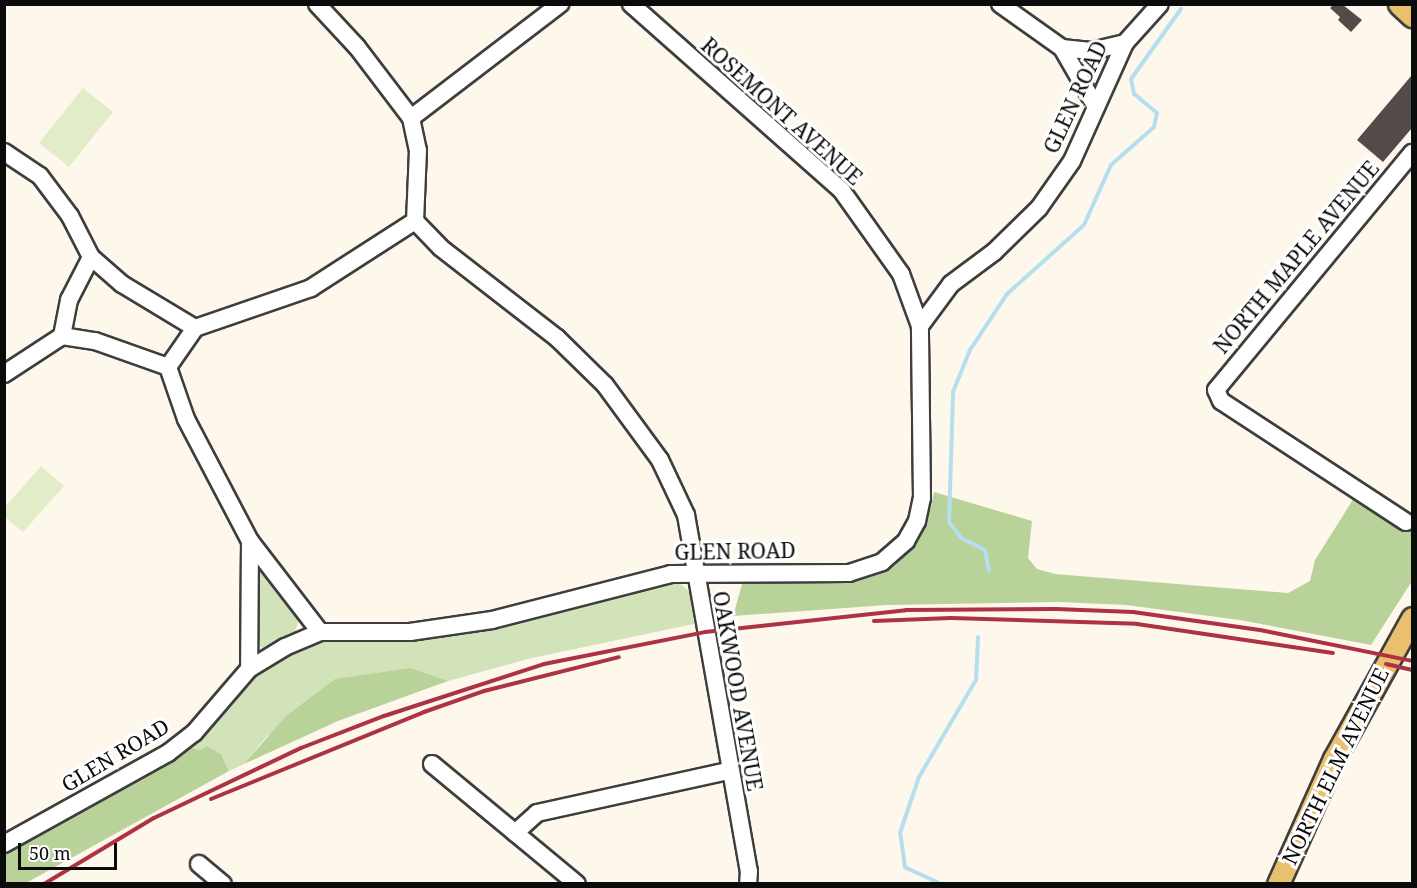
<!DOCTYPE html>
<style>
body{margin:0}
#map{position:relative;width:1417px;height:888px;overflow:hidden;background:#fdf8eb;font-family:"Noto Serif",serif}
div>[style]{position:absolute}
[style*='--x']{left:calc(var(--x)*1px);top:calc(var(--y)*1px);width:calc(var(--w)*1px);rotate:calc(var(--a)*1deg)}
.green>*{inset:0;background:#d3e3b9}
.forest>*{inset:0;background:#b9d29a}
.pitch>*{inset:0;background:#e3ecc9}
.stream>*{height:4px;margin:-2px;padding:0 2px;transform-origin:2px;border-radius:2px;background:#b5dfef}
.building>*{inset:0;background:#524b49}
.roads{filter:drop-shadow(2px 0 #3e3e3e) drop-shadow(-2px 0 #3e3e3e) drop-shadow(0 2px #3e3e3e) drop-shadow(0 -2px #3e3e3e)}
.minor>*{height:16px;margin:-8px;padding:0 8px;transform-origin:8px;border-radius:8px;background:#fff}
.major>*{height:21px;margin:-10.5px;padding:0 10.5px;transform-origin:10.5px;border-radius:10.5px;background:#eabf6e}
.rail>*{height:4px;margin:-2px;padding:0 2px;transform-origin:2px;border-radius:2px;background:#ac3244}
span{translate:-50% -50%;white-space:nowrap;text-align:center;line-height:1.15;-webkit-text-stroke:6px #fff;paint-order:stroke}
.street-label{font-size:21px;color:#0b0b0b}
.frame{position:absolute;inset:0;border:6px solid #0b0b0b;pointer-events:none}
.scale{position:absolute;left:18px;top:843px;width:99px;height:27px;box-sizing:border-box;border:3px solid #0b0b0b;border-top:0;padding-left:8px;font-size:18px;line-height:21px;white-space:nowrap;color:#0b0b0b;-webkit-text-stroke:4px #fff;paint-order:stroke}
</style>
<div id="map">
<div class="green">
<div style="clip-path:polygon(261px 566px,300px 617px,294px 634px,262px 648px,255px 641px,257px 568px)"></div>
<div style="clip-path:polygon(677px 581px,690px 592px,694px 624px,532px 658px,448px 681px,411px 668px,267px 736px,244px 764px,229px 771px,221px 754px,207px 746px,200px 750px,187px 747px,262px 669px,317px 641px,432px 635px)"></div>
</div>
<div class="forest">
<div style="clip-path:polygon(934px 492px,1032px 521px,1028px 558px,1037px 569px,1055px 574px,1288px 593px,1310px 581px,1315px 560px,1354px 498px,1394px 526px,1401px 525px,1412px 513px,1412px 581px,1371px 645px,1240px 620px,1126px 605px,1060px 602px,887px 605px,733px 616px,743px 581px,881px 570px,904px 556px,915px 541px,931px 507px)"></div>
<div style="clip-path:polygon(411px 668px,448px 681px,338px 721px,244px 764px,286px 716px,335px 679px)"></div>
<div style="clip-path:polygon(207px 746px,221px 754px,229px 771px,26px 883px,5px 884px,5px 850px,187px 747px,200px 750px)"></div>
</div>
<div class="pitch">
<div style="clip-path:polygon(83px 88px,113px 112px,69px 167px,39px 143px)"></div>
<div style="clip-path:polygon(41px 466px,64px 486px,23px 532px,5px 517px,5px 507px)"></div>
</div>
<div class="stream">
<div style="--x:989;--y:571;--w:21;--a:-101"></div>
<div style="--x:985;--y:550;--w:27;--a:-153"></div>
<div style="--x:961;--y:538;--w:20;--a:-127"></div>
<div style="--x:949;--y:522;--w:130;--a:-88.2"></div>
<div style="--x:953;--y:392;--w:45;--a:-68"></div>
<div style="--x:970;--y:350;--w:67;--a:-56.5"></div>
<div style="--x:1007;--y:294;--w:103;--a:-41.9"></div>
<div style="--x:1084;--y:225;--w:66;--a:-65.8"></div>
<div style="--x:1111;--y:165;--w:57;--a:-41.5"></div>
<div style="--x:1154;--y:127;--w:14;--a:-78"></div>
<div style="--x:1157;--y:113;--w:30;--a:-140"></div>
<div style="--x:1134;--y:94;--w:15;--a:-101"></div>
<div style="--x:1131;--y:79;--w:86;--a:-54.5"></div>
<div style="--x:941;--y:884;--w:40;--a:-155"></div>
<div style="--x:905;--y:867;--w:34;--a:-98"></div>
<div style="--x:900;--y:833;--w:59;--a:-71.3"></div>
<div style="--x:919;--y:777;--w:113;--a:-59.6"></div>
<div style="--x:976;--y:680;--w:43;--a:-87.3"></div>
</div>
<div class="building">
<div style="clip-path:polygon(1333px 5px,1343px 5px,1362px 20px,1351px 32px,1338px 20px,1340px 17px,1330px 8px)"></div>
<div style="clip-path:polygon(1412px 75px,1412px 128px,1383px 162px,1357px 140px)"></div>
</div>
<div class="roads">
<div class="minor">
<div style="--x:317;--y:4;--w:59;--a:47.1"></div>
<div style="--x:357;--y:47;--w:89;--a:52.7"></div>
<div style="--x:411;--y:118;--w:33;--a:78"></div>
<div style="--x:418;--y:150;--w:71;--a:92.4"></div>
<div style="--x:631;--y:4;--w:282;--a:41.5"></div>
<div style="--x:842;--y:191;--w:102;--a:54.6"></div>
<div style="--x:901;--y:274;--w:55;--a:69.9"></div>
<div style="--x:1000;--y:4;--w:76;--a:35.4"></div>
<div style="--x:1062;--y:48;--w:68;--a:60"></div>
<div style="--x:1062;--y:48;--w:29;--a:6"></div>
<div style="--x:1091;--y:51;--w:35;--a:-13"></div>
<div style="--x:411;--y:118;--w:188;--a:-37.4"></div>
<div style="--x:4;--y:152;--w:43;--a:33.7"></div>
<div style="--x:40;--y:176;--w:50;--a:53.1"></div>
<div style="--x:70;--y:216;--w:46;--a:62.9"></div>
<div style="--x:91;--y:257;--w:41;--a:41.1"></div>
<div style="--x:122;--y:284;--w:85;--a:31.1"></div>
<div style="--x:415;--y:221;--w:37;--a:46"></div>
<div style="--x:441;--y:248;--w:147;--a:37.8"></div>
<div style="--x:557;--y:338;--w:67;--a:44.4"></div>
<div style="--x:605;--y:385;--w:93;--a:53.7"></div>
<div style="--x:660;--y:460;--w:61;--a:64.7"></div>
<div style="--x:686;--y:515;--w:362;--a:80"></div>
<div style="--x:749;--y:871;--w:13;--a:94"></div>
<div style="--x:62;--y:336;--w:33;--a:9"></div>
<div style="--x:95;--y:341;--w:77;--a:19.6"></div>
<div style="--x:168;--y:367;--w:55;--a:70.9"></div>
<div style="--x:186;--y:419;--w:138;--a:62.3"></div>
<div style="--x:250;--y:541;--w:128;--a:90.4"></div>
<div style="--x:168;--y:367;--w:47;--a:-55.3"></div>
<div style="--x:195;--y:328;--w:123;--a:-19"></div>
<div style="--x:311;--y:288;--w:124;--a:-32.8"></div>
<div style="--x:4;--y:374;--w:69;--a:-33.2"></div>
<div style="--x:62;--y:336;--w:37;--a:-79"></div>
<div style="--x:69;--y:300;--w:48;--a:-62.9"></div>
<div style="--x:1406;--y:522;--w:221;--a:-146.8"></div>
<div style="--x:1221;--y:401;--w:12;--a:-114"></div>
<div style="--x:1216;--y:390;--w:308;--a:-50.4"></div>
<div style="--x:250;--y:541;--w:115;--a:52.4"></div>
<div style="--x:432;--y:764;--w:188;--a:39.6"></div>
<div style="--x:515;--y:833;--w:30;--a:-42"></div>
<div style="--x:537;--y:813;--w:196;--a:-12.4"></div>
<div style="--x:4;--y:844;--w:188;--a:-29"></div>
<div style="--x:168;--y:753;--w:33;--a:-38"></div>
<div style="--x:194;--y:733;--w:84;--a:-49.3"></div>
<div style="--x:249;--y:669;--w:42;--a:-31.4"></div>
<div style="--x:285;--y:647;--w:38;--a:-23"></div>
<div style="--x:320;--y:632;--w:90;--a:0"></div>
<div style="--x:410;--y:632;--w:83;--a:-8.3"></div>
<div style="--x:492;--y:620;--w:185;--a:-14.4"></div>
<div style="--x:671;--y:574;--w:178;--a:-0.3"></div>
<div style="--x:849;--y:573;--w:35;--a:-18"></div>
<div style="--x:882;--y:562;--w:32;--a:-41"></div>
<div style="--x:906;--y:541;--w:23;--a:-61"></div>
<div style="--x:917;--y:521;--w:24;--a:-78"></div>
<div style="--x:922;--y:498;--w:172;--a:-90.7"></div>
<div style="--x:920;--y:326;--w:52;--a:-53.6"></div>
<div style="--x:951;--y:284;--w:54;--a:-36.7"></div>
<div style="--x:994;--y:252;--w:63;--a:-44.4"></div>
<div style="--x:1039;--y:208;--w:57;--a:-54.9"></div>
<div style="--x:1072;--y:161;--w:129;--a:-65.8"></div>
<div style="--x:1125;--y:43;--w:52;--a:-48.1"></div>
<div style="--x:199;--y:864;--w:31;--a:40"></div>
</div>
<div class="major">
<div style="--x:1399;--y:4;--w:18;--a:43"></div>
<div style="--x:1278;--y:884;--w:137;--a:-65.9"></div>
<div style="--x:1334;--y:759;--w:161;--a:-61"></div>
</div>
</div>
<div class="rail">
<div style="--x:874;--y:621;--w:77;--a:-2.2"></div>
<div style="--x:951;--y:618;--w:186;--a:1.8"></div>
<div style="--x:1137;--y:624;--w:198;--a:8.4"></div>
<div style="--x:1386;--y:664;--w:27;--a:13"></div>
<div style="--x:211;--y:799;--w:230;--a:-22.2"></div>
<div style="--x:424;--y:712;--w:64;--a:-19.3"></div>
<div style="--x:484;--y:691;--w:139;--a:-14.1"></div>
<div style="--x:44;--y:884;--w:128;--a:-31"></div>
<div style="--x:154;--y:818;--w:163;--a:-25.5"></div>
<div style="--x:301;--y:748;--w:89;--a:-21.1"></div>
<div style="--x:384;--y:716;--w:168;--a:-18"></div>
<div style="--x:544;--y:664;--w:164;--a:-11.2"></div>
<div style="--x:705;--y:632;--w:202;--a:-6.2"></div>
<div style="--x:906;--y:610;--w:150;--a:-0.4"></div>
<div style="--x:1056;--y:609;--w:77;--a:2.2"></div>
<div style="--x:1133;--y:612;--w:128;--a:8.1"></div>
<div style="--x:1260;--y:630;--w:155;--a:11.5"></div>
</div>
<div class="street-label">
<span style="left:1075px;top:97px;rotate:-65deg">GLEN ROAD</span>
<span style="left:782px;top:111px;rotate:42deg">ROSEMONT AVENUE</span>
<span style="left:1296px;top:257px;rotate:-50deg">NORTH MAPLE AVENUE</span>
<span style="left:735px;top:551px;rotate:-1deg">GLEN ROAD</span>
<span style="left:738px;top:691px;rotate:80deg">OAKWOOD AVENUE</span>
<span style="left:115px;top:755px;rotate:-31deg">GLEN ROAD</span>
<span style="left:1335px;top:766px;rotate:-64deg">NORTH ELM AVENUE</span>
</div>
<div class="frame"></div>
<div class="scale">50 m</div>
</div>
